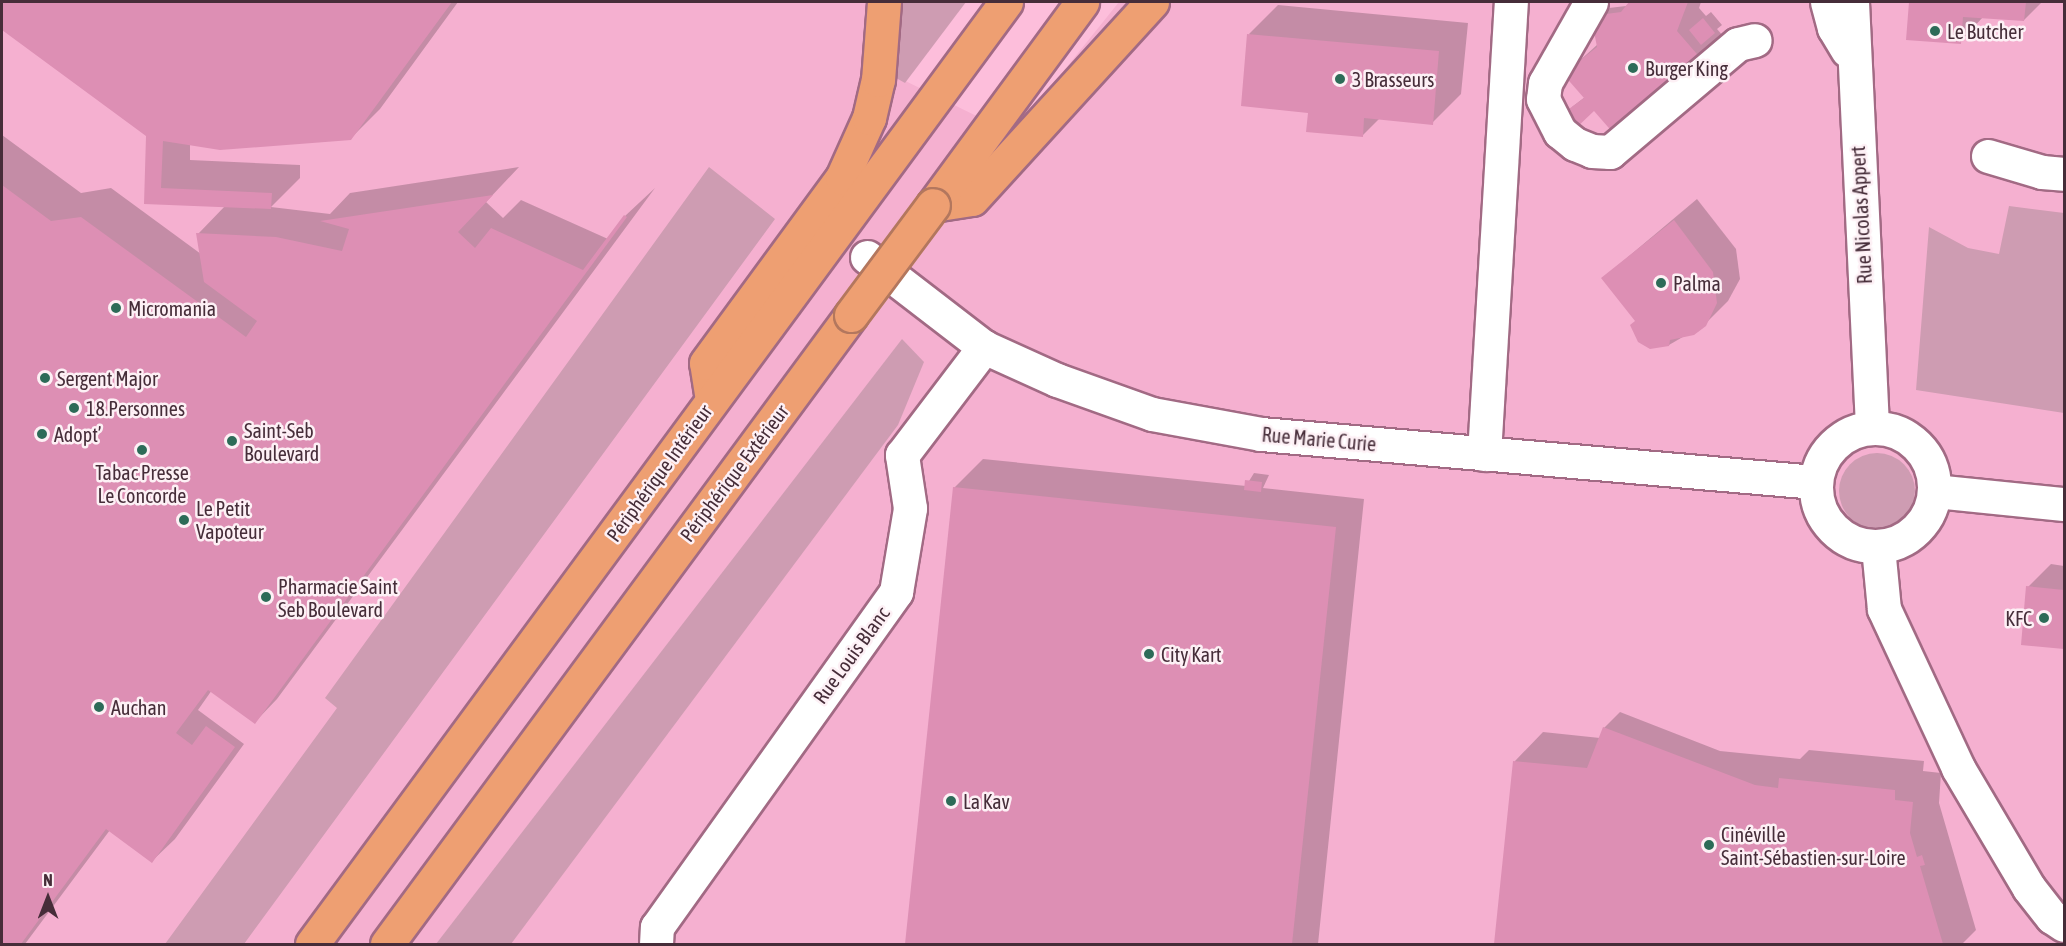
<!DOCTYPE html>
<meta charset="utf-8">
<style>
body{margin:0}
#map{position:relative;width:2066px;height:946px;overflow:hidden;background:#fdbedb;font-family:"Asap Condensed",sans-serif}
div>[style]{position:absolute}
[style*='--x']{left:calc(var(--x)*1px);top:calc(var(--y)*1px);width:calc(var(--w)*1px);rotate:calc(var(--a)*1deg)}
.built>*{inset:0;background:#f5b0d0}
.green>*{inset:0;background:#ce9cb2}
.round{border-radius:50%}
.shadow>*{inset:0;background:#0003}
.building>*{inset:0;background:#dd8fb4}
.roads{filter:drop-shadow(2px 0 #a26a84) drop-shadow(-2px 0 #a26a84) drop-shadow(0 2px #a26a84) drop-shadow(0 -2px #a26a84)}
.minor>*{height:33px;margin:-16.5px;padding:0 16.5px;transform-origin:16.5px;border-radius:16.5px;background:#fff}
.minor>.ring{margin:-16.5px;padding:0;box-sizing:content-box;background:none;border:33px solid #fff;border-radius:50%}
.highway>*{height:33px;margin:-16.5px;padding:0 16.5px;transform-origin:16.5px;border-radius:16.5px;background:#ee9f72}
.bridges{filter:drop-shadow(2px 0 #b3775e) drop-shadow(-2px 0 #b3775e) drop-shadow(0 2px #b3775e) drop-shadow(0 -2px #b3775e)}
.highway-bridge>*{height:33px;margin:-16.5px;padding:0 16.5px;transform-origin:16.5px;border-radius:16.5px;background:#ee9f72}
.dots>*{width:16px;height:16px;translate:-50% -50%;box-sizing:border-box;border:3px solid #fdf0f5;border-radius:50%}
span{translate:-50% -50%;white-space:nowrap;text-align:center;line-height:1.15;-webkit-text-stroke:5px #fdf0f5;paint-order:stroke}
.poi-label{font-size:20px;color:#462d39}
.left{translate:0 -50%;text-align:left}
.right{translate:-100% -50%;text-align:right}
.street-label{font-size:20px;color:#462d39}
.frame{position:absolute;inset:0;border:3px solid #462d39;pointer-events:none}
.north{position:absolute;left:18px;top:868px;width:60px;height:60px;-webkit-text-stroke:4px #fdf0f5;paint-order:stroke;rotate:0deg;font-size:16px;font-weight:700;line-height:24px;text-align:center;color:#462d39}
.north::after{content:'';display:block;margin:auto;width:21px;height:27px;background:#462d39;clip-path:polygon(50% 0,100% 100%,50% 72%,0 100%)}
</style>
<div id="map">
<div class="built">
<div style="clip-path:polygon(2px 2px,874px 2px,873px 65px,1013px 134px,1119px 2px,2064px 2px,2064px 944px,2px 944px)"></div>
</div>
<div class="green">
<div style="clip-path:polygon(874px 2px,966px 2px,905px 83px,873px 65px)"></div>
<div style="clip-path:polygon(709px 167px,775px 219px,244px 944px,165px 944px,337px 708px,325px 698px)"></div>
<div style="clip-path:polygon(2009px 206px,2064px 213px,2064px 413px,1916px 390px,1929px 227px,1968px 248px,1999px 254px)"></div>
<div style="clip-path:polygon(902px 339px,924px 362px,898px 425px,511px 944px,436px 944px)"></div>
<div class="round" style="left:1839px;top:453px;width:76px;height:76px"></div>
</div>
<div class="shadow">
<div style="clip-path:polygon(2px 2px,458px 2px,380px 109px,351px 138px,190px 144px,190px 160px,300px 165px,300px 178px,271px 207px,330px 214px,350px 193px,519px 167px,486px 202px,503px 218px,521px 200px,608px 239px,625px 216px,655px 188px,277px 699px,255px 722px,212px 690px,198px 710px,244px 744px,175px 839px,152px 861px,110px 830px,25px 944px,2px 944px,2px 135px,81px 193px,111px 188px,201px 254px,198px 234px,226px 205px,145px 202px,148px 135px,2px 28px)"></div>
<div style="clip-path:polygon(1631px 2px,1701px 2px,1699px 8px,1706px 16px,1711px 12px,1722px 25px,1717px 29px,1724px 37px,1702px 60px,1594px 108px,1572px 107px,1585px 97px,1565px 74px,1598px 44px,1600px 9px,1626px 6px)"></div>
<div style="clip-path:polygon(1911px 2px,2042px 2px,2024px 20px,1983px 17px,1960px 42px,1908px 38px)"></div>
<div style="clip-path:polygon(1278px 5px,1468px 23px,1461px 94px,1432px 123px,1380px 118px,1362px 136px,1310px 112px,1249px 34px)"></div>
<div style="clip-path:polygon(1697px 199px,1736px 249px,1740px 279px,1728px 301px,1705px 324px,1669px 345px,1637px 321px,1603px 278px)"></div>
<div style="clip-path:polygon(983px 459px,1246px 486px,1254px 473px,1269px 475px,1263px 488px,1364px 499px,1318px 944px,907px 944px,954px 488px)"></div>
<div style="clip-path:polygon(2051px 564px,2064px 566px,2064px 647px,2023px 644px,2028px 587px)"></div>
<div style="clip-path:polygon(1620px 712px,1720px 751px,1800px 759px,1809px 750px,1924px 761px,1923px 771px,1941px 773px,1939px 803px,1976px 930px,1962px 944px,1496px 944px,1515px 761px,1543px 732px,1600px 738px,1604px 728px)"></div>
</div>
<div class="building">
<div style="clip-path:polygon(2px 2px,452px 2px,351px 140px,220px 150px,163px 141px,161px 188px,272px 193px,271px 209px,144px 204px,146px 136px,2px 30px)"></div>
<div style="clip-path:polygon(1629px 2px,1688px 2px,1677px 31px,1703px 61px,1615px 135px,1594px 111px,1575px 129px,1562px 114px,1584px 98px,1563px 74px,1597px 47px,1591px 16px,1621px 12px)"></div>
<div style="clip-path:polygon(1909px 2px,2026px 2px,2024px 21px,1963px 17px,1961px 44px,1906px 40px)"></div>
<div style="clip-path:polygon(1703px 18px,1715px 33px,1701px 45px,1689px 30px)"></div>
<div style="clip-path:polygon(1247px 34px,1439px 51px,1433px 125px,1364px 118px,1363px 137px,1306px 132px,1308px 113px,1241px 106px)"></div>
<div style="clip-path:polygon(2px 185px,51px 221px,81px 217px,246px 337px,257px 321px,204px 282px,196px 233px,276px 237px,342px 251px,349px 229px,320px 221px,493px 195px,458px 232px,475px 248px,491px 228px,583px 270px,624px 215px,627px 217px,255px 724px,208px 690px,176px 733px,192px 745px,206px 726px,235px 747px,152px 863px,106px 829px,21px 944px,2px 944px)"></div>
<div style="clip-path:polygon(1674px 220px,1713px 272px,1717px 303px,1706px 326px,1694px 335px,1670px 340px,1669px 346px,1650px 349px,1638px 342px,1630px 325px,1635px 321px,1601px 278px)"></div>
<div style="clip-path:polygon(1245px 480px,1262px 482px,1261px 492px,1244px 490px)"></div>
<div style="clip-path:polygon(953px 487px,1336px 527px,1292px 944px,905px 944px)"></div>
<div style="clip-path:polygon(2026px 586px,2064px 590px,2064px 649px,2021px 645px)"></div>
<div style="clip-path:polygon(1603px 727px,1755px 785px,1778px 788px,1779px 778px,1895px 790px,1895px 800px,1913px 802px,1910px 833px,1917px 857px,1922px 855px,1925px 865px,1920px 866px,1943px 944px,1494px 944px,1513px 761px,1587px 768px)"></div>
</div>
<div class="roads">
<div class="minor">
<div style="--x:1591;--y:2;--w:93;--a:119.6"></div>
<div style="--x:1545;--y:83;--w:16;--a:97"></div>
<div style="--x:1543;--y:99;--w:37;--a:63"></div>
<div style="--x:1560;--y:132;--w:19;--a:39"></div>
<div style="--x:1575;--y:144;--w:18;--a:22"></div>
<div style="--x:1592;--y:151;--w:18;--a:3"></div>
<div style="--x:1610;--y:152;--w:167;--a:-40.2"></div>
<div style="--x:1738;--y:44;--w:17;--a:-13"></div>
<div style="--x:1827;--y:2;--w:27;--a:75"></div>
<div style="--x:1834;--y:28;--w:26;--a:59"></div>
<div style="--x:1852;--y:2;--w:426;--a:87.3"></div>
<div style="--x:1988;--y:156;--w:56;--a:16.5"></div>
<div style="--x:2042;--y:172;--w:22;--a:5"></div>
<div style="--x:867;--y:257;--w:148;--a:37.6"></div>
<div style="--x:984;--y:347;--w:80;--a:24.3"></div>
<div style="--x:1057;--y:380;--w:101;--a:19.7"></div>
<div style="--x:1152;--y:414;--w:111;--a:10.4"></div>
<div style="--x:1261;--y:434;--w:556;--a:4.95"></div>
<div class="ring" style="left:1816px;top:428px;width:85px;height:85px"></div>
<div style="--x:1484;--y:454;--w:453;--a:-86.6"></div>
<div style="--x:1935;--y:491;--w:130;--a:5.8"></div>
<div style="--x:1878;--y:547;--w:62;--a:84.5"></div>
<div style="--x:1884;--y:609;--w:175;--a:65"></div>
<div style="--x:1958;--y:768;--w:139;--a:59.4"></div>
<div style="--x:2029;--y:888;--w:37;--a:52"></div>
<div style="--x:2052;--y:917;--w:14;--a:34"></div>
<div style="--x:656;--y:944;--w:17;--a:-87"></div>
<div style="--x:657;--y:927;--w:412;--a:-54.5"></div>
<div style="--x:896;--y:592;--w:85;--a:-80.5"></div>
<div style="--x:910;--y:508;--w:54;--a:-98.6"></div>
<div style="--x:902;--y:455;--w:136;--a:-52.8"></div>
</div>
<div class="highway">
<div style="--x:933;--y:205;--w:39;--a:-9"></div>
<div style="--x:972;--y:199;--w:267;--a:-47.6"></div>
<div style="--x:933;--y:205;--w:252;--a:-53.7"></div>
<div style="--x:712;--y:400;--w:37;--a:-99"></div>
<div style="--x:706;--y:363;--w:230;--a:-53.7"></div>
<div style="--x:842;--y:178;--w:66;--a:-65.8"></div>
<div style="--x:869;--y:118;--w:39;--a:-77"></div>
<div style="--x:878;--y:80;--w:78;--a:-85.6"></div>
<div style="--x:312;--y:944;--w:1170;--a:-53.62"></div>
<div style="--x:387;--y:944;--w:782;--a:-53.58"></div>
</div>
</div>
<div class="bridges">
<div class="highway-bridge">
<div style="--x:851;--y:315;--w:137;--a:-53.3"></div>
</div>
</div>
<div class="dots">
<div style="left:1935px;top:31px;background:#2d6b58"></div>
<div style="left:1633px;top:68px;background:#2d6b58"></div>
<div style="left:1340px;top:79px;background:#2d6b58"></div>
<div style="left:1661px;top:283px;background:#2d6b58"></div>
<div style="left:116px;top:308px;background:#2d6b58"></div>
<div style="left:45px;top:378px;background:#2d6b58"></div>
<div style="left:74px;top:408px;background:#2d6b58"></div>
<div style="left:42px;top:434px;background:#2d6b58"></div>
<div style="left:232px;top:441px;background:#2d6b58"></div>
<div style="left:142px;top:450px;background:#2d6b58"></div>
<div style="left:184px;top:520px;background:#2d6b58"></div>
<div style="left:266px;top:597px;background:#2d6b58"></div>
<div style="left:2044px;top:618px;background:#2d6b58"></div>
<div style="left:1149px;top:654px;background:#2d6b58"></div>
<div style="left:99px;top:707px;background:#2d6b58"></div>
<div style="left:951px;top:801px;background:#2d6b58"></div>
<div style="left:1709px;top:845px;background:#2d6b58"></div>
</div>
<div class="poi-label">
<span class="left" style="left:1947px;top:31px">Le Butcher</span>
<span class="left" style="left:1645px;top:68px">Burger King</span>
<span class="left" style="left:1352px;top:79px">3 Brasseurs</span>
<span class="left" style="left:1673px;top:283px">Palma</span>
<span class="left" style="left:128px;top:308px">Micromania</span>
<span class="left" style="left:57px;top:378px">Sergent Major</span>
<span class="left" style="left:86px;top:408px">18.Personnes</span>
<span class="left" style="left:244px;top:442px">Saint-Seb<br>Boulevard</span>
<span class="left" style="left:54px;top:434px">Adopt’</span>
<span style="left:142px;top:484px">Tabac Presse<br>Le Concorde</span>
<span class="left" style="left:196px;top:520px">Le Petit<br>Vapoteur</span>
<span class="left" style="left:278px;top:598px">Pharmacie Saint<br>Seb Boulevard</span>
<span class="right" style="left:2032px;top:618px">KFC</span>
<span class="left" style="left:1161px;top:654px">City Kart</span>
<span class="left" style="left:111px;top:707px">Auchan</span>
<span class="left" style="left:963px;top:801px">La Kav</span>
<span class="left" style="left:1721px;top:846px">Cinéville<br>Saint-Sébastien-sur-Loire</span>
</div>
<div class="street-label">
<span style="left:1861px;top:215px;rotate:-93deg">Rue Nicolas Appert</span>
<span style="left:1319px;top:439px;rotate:5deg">Rue Marie Curie</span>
<span style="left:659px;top:473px;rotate:-54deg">Périphérique Intérieur</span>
<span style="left:734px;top:473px;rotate:-53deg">Périphérique Extérieur</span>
<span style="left:851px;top:655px;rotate:-54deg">Rue Louis Blanc</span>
</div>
<div class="frame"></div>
<div class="north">N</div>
</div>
